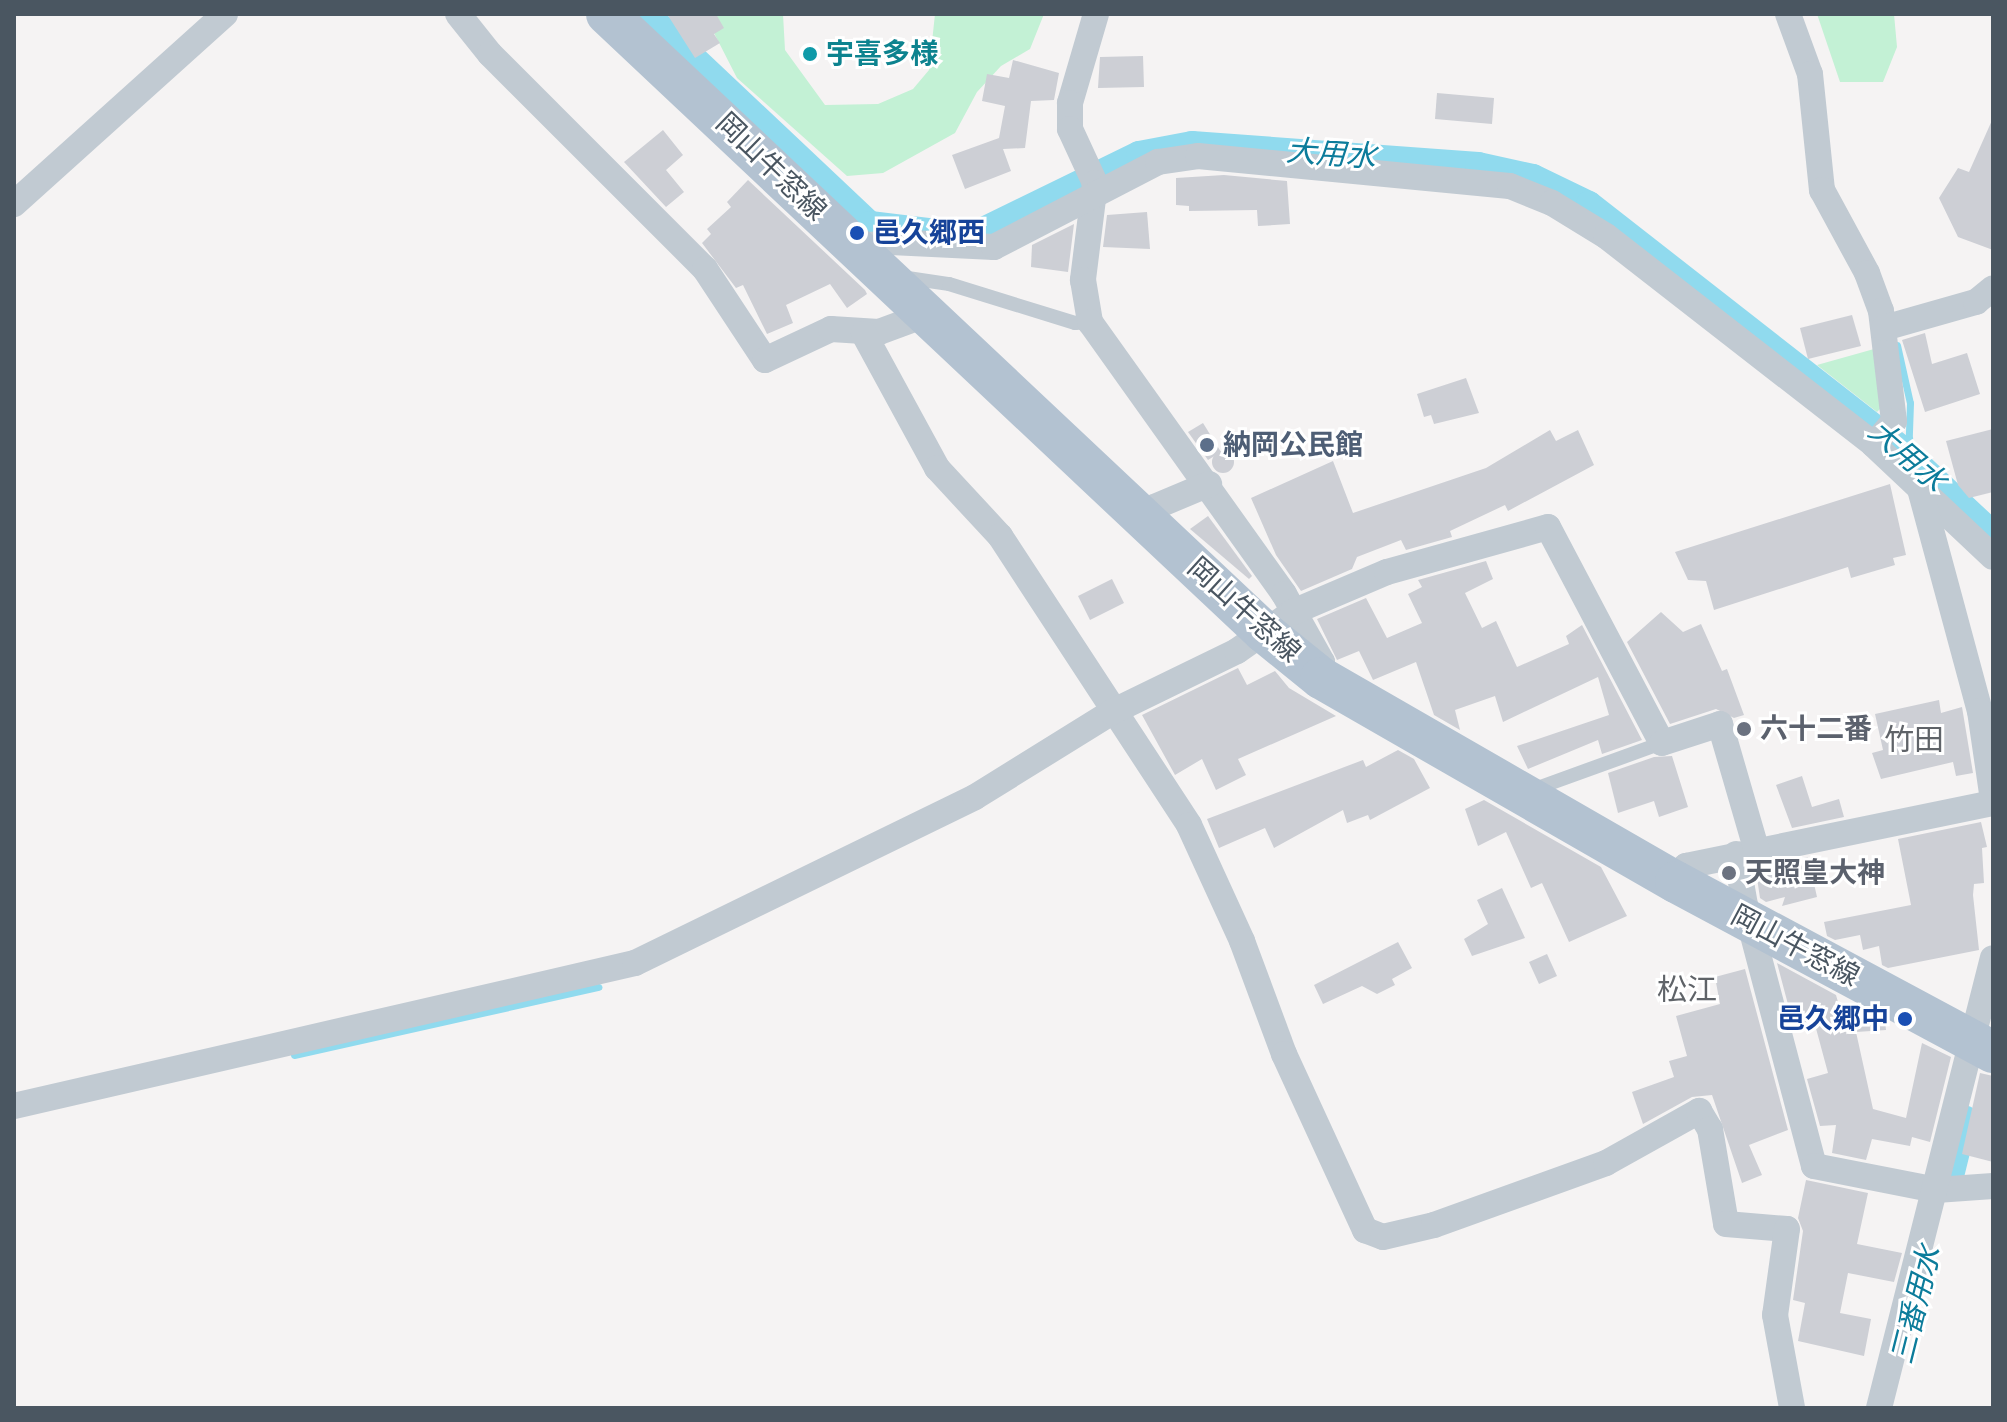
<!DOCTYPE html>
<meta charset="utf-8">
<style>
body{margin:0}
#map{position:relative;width:2007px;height:1422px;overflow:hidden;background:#f5f3f3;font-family:"DejaVu Sans","Noto Sans JP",sans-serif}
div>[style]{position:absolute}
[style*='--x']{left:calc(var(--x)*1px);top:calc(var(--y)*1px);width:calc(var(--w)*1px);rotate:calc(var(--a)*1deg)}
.green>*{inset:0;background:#c3f1d5}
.stream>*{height:7px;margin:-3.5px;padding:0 3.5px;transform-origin:3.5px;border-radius:3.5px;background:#90daee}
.canal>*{height:26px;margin:-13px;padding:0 13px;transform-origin:13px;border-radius:13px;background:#90daee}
.building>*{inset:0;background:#cdcfd5}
.round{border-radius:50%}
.service>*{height:14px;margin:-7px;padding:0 7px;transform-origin:7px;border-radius:7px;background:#c1cad2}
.minor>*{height:26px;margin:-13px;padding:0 13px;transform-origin:13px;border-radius:13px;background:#c1cad2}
.primary>*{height:42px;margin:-21px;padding:0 21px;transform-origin:21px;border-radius:21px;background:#b3c2d1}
.dots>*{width:22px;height:22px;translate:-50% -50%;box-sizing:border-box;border:4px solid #fff;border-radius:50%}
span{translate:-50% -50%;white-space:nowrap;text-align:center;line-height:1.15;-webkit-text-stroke:6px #fff;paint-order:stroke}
.culture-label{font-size:28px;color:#0d838f;font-weight:700}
.left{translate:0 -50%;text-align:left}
.street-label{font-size:28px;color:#4a5661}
.transit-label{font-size:28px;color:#164399;font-weight:700}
.right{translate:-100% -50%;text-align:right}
.service-label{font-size:28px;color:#4e5e75;font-weight:700}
.worship-label{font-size:28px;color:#5b616d;font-weight:700}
.water-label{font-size:30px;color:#0c7c9b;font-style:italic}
.neighbourhood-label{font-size:30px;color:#5f6368}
.frame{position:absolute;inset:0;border:16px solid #4a5661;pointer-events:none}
</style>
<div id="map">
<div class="green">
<div style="clip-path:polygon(713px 14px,783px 14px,785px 50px,825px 105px,878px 104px,913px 89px,929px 70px,935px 14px,1044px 14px,1030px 49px,1001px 66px,977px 92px,955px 133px,883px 173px,847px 176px,737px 78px,713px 31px)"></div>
<div style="clip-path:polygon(1817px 14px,1894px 14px,1897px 47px,1883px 82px,1840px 82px)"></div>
<div style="clip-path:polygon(1874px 349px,1884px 405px,1877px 412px,1817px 365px)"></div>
</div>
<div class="stream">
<div style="--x:1897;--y:345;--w:59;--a:77.4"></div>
<div style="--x:1910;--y:403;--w:35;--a:92"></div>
<div style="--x:1909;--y:438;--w:13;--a:129"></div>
<div style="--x:294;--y:1055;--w:312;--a:-12.6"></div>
</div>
<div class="canal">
<div style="--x:647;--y:14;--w:306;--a:43.3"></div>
<div style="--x:870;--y:224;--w:102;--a:6.8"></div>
<div style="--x:971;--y:236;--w:187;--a:-26"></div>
<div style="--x:1139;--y:154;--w:54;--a:-10.7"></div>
<div style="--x:1192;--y:144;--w:287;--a:4.2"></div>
<div style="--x:1478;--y:165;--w:56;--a:12.3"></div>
<div style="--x:1533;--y:177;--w:62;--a:25.7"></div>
<div style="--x:1589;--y:204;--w:396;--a:38"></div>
<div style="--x:1901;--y:448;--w:126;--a:43.1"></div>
<div style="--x:1952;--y:1172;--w:55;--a:-76.2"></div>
</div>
<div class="building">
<div style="clip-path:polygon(667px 14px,716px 14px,724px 28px,714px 34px,720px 43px,695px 58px)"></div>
<div style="clip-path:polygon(1143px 56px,1144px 87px,1098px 88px,1100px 57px)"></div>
<div style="clip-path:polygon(1013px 60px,1059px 73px,1054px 100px,1031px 101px,1025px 148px,1003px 149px,1011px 171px,965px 189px,952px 155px,999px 138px,1005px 106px,982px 101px,987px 74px,1009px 78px)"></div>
<div style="clip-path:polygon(1437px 93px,1494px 98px,1492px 124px,1435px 119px)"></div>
<div style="clip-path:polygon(1993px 118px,1993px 250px,1958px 237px,1939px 198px,1958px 168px,1969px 172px)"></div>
<div style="clip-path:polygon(663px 130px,683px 155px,666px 170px,684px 192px,666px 207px,624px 162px)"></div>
<div style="clip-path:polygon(1224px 175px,1287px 181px,1290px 224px,1258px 226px,1257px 210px,1189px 211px,1189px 206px,1176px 205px,1176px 178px)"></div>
<div style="clip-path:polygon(748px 180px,865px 290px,867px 294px,847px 308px,830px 284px,786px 305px,793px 323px,767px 334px,743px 285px,736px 288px,702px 243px,711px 234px,707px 229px,731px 207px,727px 202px)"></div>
<div style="clip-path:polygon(1147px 212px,1150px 249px,1103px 247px,1107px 215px)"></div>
<div style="clip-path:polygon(1074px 224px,1068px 272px,1031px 267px,1032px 245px)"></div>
<div style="clip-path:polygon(1852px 315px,1861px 346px,1808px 359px,1800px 328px)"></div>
<div style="clip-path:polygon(1925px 333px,1932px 364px,1967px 353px,1980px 394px,1925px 412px,1902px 340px)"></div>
<div style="clip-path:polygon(1466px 378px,1479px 413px,1434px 424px,1431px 415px,1424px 417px,1417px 394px)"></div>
<div style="clip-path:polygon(1203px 423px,1221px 452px,1208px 460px,1188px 432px)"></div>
<div style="clip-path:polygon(1993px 429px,1993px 492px,1969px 498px,1958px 485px,1946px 441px)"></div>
<div style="clip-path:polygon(1550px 430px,1556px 441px,1578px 430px,1594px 465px,1508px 511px,1505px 505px,1450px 531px,1452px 537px,1406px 550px,1401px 540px,1357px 557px,1352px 569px,1301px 591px,1276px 555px,1251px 498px,1333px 461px,1353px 513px,1486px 468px)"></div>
<div class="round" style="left:1212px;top:451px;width:22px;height:22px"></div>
<div style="clip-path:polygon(1890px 484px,1906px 555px,1893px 558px,1895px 565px,1851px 578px,1848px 567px,1714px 610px,1706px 581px,1688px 580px,1675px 552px)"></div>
<div style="clip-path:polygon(1208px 516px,1252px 576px,1249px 579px,1190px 529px)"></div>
<div style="clip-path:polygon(1486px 561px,1493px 579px,1465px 593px,1482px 628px,1496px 621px,1517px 667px,1569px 644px,1566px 636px,1582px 625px,1642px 740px,1602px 754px,1598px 740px,1528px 769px,1517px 746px,1609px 715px,1598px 677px,1503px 722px,1495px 696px,1455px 710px,1460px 730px,1434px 715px,1416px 662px,1373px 680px,1359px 651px,1337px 660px,1317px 619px,1366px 598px,1387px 638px,1422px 623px,1408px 594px,1422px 587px,1418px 580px)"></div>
<div style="clip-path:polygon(1112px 579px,1124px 603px,1090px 620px,1078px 596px)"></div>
<div style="clip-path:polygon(1661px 612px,1683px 632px,1701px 624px,1722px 671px,1727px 669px,1744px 715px,1734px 718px,1716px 709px,1670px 724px,1627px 642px)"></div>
<div style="clip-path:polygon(1238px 668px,1247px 685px,1275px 671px,1289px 688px,1336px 716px,1238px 759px,1246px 775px,1216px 790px,1202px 759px,1175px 775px,1142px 715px)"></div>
<div style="clip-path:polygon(1939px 700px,1941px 713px,1962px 707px,1973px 773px,1956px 776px,1953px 762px,1881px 779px,1872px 753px,1883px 750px,1875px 714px)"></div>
<div style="clip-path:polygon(1398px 750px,1414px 759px,1430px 788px,1370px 820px,1368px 815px,1347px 823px,1343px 810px,1274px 848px,1265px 828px,1219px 848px,1207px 819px,1363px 760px,1366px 767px)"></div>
<div style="clip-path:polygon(1672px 756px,1688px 807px,1659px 817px,1654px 801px,1618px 813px,1608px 773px,1654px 757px)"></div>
<div style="clip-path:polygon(1802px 776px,1812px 807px,1839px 799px,1844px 817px,1792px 828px,1776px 785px)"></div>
<div style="clip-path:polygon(1484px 800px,1601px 867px,1627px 916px,1569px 942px,1542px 883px,1531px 888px,1506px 832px,1478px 846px,1465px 809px)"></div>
<div style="clip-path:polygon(1981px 822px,1987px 847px,1982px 848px,1984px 883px,1974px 884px,1973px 895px,1979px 950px,1888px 968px,1882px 965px,1879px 946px,1863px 950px,1860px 935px,1835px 940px,1827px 936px,1824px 922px,1911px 905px,1898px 839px)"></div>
<div style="clip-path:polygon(1808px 857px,1817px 897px,1782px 906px,1785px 897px,1766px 902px,1760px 898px,1757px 878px,1764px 866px)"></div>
<div style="clip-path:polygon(1502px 888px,1525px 938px,1472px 956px,1464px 939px,1488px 924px,1477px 900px)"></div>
<div style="clip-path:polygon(1398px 942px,1412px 968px,1392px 979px,1395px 985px,1377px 994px,1362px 986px,1323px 1004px,1314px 985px)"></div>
<div style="clip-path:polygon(1547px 954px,1557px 976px,1539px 984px,1529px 962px)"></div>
<div style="clip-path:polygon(1777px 963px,1836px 995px,1840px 1009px,1860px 1008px,1885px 1021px,1886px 1030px,1856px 1032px,1873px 1109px,1906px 1118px,1922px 1043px,1951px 1057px,1930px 1142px,1912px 1137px,1910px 1146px,1872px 1139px,1866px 1160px,1832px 1153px,1836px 1125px,1820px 1126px,1807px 1079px,1828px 1073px,1814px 1021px,1794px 1027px)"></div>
<div style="clip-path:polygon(1745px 969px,1788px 1130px,1749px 1145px,1762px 1175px,1742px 1183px,1712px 1095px,1692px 1097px,1643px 1124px,1632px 1092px,1674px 1077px,1669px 1061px,1687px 1056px,1676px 1016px,1720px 1004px,1715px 977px)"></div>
<div style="clip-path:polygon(1980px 1073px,1993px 1076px,1993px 1162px,1962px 1154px)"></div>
<div style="clip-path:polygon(1806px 1180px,1868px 1193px,1857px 1244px,1902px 1253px,1894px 1282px,1848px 1273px,1840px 1313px,1871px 1319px,1864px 1356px,1798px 1341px,1805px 1303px,1793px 1300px,1803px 1231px,1798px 1218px)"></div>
</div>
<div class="service">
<div style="--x:901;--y:277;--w:49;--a:8.3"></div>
<div style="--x:949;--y:284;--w:132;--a:17.2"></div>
<div style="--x:1075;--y:323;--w:15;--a:-4"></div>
<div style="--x:1532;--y:790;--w:138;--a:-19.9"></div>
</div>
<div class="minor">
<div style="--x:458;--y:14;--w:51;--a:51.3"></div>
<div style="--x:490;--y:54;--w:304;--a:45"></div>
<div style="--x:705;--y:269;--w:109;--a:56.6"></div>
<div style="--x:765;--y:360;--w:73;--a:-25.2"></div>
<div style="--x:831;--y:329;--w:48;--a:3.6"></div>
<div style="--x:879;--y:332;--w:49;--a:-20.3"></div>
<div style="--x:1096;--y:14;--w:93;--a:106.3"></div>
<div style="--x:1070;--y:103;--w:26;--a:90"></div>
<div style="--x:1070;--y:129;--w:60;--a:65.2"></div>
<div style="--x:1095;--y:183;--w:98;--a:97.1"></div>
<div style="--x:1083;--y:280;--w:43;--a:80.5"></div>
<div style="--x:1090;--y:322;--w:334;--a:54.5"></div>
<div style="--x:1284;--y:594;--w:78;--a:60.8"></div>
<div style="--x:1322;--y:662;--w:13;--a:94"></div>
<div style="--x:1788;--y:14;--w:64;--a:69.9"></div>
<div style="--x:1810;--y:74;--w:117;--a:84.1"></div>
<div style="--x:1822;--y:190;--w:94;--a:61.5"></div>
<div style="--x:1867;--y:273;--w:40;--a:69.8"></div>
<div style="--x:1881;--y:311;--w:111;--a:83.3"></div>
<div style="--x:1894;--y:421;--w:31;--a:130"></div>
<div style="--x:14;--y:204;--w:284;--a:-42"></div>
<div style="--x:856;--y:247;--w:35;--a:-8"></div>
<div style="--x:891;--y:242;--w:103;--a:2.8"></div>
<div style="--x:994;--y:247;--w:185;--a:-27.4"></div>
<div style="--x:1158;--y:162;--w:40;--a:-8.5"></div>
<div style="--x:1198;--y:156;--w:313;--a:5.5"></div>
<div style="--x:1510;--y:186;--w:45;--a:22"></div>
<div style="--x:1552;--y:203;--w:63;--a:31.4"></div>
<div style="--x:1606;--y:236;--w:340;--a:37.9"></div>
<div style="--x:1874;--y:445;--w:163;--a:43.3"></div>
<div style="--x:1884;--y:328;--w:96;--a:-15.8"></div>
<div style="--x:1976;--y:302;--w:22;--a:-39"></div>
<div style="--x:864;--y:334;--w:153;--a:61.4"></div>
<div style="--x:937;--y:468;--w:93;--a:47.2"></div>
<div style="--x:1000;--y:536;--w:345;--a:56.8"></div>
<div style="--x:1189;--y:825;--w:128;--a:65.4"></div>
<div style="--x:1242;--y:941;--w:121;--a:69.6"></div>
<div style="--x:1284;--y:1054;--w:194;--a:65.3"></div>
<div style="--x:1365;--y:1230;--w:19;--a:21"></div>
<div style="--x:1383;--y:1237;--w:52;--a:-13.2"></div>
<div style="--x:1434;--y:1225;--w:183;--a:-19.8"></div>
<div style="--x:1606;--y:1163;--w:107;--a:-29.2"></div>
<div style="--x:1699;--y:1111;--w:21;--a:59"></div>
<div style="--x:1710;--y:1129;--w:96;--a:80.4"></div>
<div style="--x:1726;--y:1224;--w:61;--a:4.7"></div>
<div style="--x:1787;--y:1229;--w:87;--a:97.9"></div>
<div style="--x:1775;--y:1315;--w:95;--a:79.6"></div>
<div style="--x:1920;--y:489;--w:230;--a:74.9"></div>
<div style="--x:1980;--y:711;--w:90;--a:81.7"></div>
<div style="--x:1144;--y:519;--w:14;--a:-54"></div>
<div style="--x:1152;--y:508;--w:62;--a:-22.8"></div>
<div style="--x:1736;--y:854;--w:52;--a:80"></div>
<div style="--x:1745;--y:905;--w:270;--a:75.2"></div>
<div style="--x:1814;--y:1166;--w:124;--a:11.1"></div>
<div style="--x:1936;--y:1190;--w:57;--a:-4"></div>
<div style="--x:1676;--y:882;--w:19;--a:-58"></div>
<div style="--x:1686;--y:866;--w:313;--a:-11.6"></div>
<div style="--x:14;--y:1106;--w:637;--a:-12.97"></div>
<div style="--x:635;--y:963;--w:378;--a:-26"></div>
<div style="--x:975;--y:797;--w:161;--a:-31.8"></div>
<div style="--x:1112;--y:712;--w:139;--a:-26"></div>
<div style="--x:1237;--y:651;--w:68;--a:-34.9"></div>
<div style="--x:1293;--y:612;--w:102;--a:-23.1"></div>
<div style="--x:1387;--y:572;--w:167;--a:-15.6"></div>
<div style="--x:1548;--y:527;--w:244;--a:62.2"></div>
<div style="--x:1662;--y:743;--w:61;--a:-18.1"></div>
<div style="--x:1720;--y:724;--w:132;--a:73.8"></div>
<div style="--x:1879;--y:1408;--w:464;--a:-75.8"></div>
</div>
<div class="primary">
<div style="--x:607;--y:14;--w:902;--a:43.25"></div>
<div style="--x:1264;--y:632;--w:73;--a:38.9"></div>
<div style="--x:1321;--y:678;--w:409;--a:29.9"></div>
<div style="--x:1676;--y:882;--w:360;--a:28.2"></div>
</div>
<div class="dots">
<div style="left:810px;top:54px;background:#0f9aa8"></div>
<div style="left:857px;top:233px;background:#1a4fb4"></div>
<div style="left:1207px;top:445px;background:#5c6f8a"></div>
<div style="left:1744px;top:729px;background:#6b7280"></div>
<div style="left:1729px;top:873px;background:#6b7280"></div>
<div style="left:1905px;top:1019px;background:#1a4fb4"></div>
</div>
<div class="culture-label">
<span class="left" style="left:826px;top:54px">宇喜多様</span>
</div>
<div class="street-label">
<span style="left:771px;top:167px;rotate:44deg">岡山牛窓線</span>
<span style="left:1244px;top:610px;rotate:42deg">岡山牛窓線</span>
<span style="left:1795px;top:946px;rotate:28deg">岡山牛窓線</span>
</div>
<div class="transit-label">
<span class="left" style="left:873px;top:233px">邑久郷西</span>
<span class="right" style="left:1889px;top:1019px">邑久郷中</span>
</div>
<div class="service-label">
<span class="left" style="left:1223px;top:445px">納岡公民館</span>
</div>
<div class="worship-label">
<span class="left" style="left:1760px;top:729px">六十二番</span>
<span class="left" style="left:1745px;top:873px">天照皇大神</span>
</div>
<div class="water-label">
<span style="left:1331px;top:154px;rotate:4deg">大用水</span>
<span style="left:1907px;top:456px;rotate:41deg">大用水</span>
<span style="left:1916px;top:1305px;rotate:-76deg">三番用水</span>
</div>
<div class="neighbourhood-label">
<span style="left:1914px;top:740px">竹田</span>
<span style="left:1687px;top:990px">松江</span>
</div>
<div class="frame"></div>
</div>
